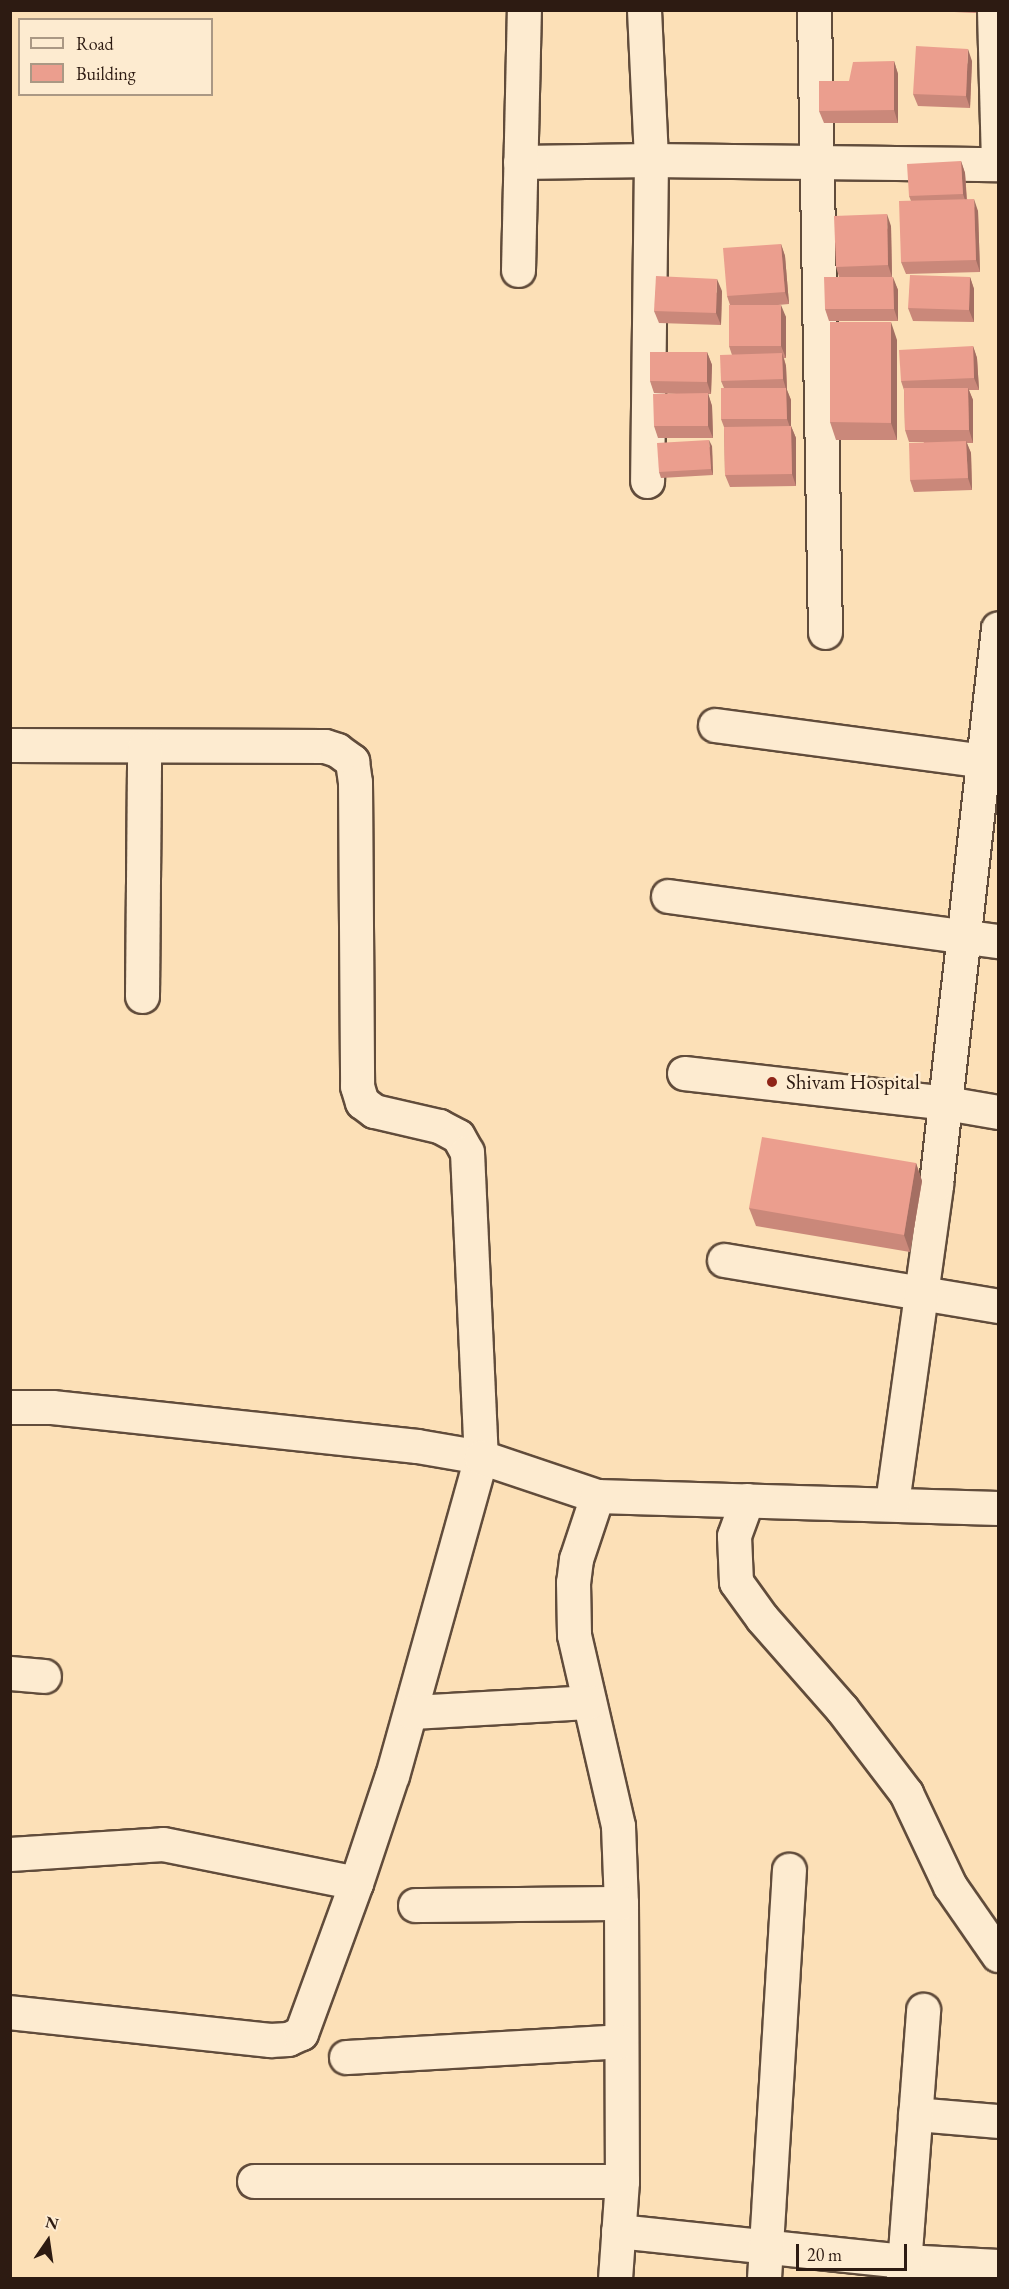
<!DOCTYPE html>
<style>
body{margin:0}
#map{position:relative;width:1009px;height:2289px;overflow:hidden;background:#fce0b7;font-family:"EB Garamond",serif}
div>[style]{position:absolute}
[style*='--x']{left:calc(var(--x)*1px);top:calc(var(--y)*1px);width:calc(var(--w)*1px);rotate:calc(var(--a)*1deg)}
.roads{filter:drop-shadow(2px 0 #614c3b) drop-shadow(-2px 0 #614c3b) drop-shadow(0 2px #614c3b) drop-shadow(0 -2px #614c3b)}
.street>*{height:33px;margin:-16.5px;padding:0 16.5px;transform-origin:16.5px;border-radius:16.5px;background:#fdebd0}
.wall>*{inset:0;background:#ca887a}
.shaded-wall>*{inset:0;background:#a46f63}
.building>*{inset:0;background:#eb9e8e}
.dots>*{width:16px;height:16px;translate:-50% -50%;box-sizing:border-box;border:3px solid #fdebd0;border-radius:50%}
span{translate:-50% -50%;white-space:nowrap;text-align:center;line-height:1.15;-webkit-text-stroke:5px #fdebd0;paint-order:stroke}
.poi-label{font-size:21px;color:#2d1b12}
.left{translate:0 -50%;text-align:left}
.frame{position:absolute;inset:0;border:12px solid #2d1b12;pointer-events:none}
.legend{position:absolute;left:18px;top:18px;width:195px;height:78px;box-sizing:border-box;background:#fdebd0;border:2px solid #aa9884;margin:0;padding:8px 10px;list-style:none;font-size:18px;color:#2d1b12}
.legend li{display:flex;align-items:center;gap:12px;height:30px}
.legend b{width:30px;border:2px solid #aa9884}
.north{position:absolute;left:18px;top:2211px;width:60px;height:60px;-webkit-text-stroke:4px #fdebd0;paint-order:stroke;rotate:13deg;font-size:16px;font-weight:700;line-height:24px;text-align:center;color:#2d1b12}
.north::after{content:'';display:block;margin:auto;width:21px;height:27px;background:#2d1b12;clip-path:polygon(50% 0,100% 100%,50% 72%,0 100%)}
.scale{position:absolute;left:796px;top:2244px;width:111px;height:27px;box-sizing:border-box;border:3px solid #2d1b12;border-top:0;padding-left:8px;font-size:18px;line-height:21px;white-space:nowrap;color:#2d1b12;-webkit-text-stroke:4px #fdebd0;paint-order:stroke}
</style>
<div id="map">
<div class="roads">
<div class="street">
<div style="--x:644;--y:10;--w:150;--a:87.3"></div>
<div style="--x:651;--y:160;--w:321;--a:90.7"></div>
<div style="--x:814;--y:10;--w:622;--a:88.99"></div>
<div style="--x:994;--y:10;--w:153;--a:88.5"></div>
<div style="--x:520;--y:162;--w:131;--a:-0.9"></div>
<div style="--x:651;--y:160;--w:347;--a:0.7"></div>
<div style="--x:518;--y:270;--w:260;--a:-88.7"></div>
<div style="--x:715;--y:725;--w:286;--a:7.6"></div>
<div style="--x:10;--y:745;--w:315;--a:0.2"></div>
<div style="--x:325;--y:746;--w:13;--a:18"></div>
<div style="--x:337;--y:750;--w:19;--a:36"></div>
<div style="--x:352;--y:761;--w:21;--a:82"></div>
<div style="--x:355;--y:782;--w:304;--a:89.6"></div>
<div style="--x:357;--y:1086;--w:17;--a:73"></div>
<div style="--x:362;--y:1102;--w:15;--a:37"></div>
<div style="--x:374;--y:1111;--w:67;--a:13"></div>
<div style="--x:439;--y:1126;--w:21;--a:28"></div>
<div style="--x:458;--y:1136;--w:18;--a:61"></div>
<div style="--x:467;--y:1152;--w:305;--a:87.4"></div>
<div style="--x:481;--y:1457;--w:330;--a:105.6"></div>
<div style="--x:392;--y:1775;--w:114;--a:108.4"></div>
<div style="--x:356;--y:1883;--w:160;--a:110.1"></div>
<div style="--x:301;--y:2033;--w:14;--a:155"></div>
<div style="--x:288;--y:2039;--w:18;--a:177"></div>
<div style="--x:270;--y:2040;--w:262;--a:-173.9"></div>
<div style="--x:668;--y:896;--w:333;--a:7.8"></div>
<div style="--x:142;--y:996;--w:249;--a:-89.5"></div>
<div style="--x:684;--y:1073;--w:264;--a:6.5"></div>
<div style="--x:946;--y:1103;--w:53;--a:9.8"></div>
<div style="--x:724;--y:1260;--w:278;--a:9.5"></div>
<div style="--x:10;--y:1407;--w:42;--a:0"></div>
<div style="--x:52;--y:1407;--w:367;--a:6.1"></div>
<div style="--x:417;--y:1446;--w:65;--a:9.8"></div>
<div style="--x:481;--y:1457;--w:122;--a:18.6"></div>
<div style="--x:597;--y:1496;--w:401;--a:1.7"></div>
<div style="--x:597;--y:1496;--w:66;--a:108.4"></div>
<div style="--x:576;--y:1559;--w:23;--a:97"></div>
<div style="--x:573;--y:1582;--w:53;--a:88.9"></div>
<div style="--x:574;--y:1635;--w:196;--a:77"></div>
<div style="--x:618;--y:1826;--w:77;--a:87.8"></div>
<div style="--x:621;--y:1903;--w:278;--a:89.8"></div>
<div style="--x:622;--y:2181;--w:97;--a:94.1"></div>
<div style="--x:747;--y:1500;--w:38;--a:110"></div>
<div style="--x:734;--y:1536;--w:46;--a:87.5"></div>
<div style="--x:736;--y:1582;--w:44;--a:54.2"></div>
<div style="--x:762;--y:1618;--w:121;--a:48.7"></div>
<div style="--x:842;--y:1709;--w:106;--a:52.7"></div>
<div style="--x:906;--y:1793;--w:103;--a:64.7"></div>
<div style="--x:950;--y:1886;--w:84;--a:55.2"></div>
<div style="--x:892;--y:1503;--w:322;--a:-82.1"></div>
<div style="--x:936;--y:1184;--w:559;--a:-83.64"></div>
<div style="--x:10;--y:1673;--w:34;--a:5"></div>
<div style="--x:411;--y:1712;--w:178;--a:-3.2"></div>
<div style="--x:10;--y:1854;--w:153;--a:-3.7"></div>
<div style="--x:163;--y:1844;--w:197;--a:11.4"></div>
<div style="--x:415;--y:1905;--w:206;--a:-0.6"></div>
<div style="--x:346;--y:2057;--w:275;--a:-3.3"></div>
<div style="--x:915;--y:2114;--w:83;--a:4.8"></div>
<div style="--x:254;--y:2181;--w:368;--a:0"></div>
<div style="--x:618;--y:2231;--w:287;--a:6"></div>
<div style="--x:903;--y:2261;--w:95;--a:3"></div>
<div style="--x:764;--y:2278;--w:409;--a:-86.5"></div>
<div style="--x:903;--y:2278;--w:269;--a:-85.7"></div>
</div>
</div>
<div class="wall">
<div style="clip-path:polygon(911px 10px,976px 10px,976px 13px)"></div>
<div style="clip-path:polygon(894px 61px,898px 74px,898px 123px,824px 123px,819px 111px,849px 81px)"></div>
<div style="clip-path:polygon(972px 61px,970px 108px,918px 106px,913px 94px)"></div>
<div style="clip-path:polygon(961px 161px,965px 173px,967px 199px,978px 211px,980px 272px,906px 274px,901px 262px,911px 201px,909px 196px)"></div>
<div style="clip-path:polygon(891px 226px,892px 277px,898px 290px,898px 321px,829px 321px,825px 309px,839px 277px,836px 267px)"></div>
<div style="clip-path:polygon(781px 244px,785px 256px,789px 304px,778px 305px,786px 317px,786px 358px,784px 358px,786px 366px,787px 390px,791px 400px,791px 426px,796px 438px,796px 486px,730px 487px,725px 475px,724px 427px,721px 419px,724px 388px,721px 381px,732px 355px,729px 346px,730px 305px,727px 296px)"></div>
<div style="clip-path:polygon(970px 277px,974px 289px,974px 322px,913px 321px,908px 308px)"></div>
<div style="clip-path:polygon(722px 291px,721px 325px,659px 323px,654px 311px)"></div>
<div style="clip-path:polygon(897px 340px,897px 440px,836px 440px,830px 422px)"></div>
<div style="clip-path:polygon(973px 346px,977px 358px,979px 390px,969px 390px,973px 400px,973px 443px,967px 443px,971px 453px,972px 490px,914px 492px,910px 480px,924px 442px,909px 442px,905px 430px,904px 390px,901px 381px)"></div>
<div style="clip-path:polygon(707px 352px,712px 365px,711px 394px,708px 394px,712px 406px,713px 438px,658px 438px,654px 426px,677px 394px,654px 393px,650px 381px)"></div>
<div style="clip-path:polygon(712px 446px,713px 475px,661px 478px,659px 472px)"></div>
<div style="clip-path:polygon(916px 1163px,922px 1181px,910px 1252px,756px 1226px,749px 1208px)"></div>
</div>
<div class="shaded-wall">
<div style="clip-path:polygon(968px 49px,972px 61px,970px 108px,966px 96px)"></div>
<div style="clip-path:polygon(894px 61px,898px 74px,898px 123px,894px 110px)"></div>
<div style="clip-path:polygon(961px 161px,965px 173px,967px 206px,963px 194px)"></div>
<div style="clip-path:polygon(974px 199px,978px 211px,980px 272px,976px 260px)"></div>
<div style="clip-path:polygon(887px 214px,891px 226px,892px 277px,888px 265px)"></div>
<div style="clip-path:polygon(781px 244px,785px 256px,789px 304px,785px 292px)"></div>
<div style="clip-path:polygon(893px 277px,898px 290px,898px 321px,894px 309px)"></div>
<div style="clip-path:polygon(970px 277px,974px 289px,974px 322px,969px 310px)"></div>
<div style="clip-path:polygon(717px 279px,722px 291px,721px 325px,716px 313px)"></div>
<div style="clip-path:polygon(781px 305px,786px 317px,786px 358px,781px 346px)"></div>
<div style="clip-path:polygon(891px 322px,897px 340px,897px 440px,891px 423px)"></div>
<div style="clip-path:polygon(973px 346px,977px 358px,979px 390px,974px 378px)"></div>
<div style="clip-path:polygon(707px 352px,712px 365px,711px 394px,707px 382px)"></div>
<div style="clip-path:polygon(782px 353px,786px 366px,787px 390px,791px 400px,791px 426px,796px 438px,796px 486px,792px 474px,791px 430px,787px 419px,786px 389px,783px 379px)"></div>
<div style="clip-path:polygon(968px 388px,973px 400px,973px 443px,969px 430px)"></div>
<div style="clip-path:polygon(708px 393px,712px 406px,713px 438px,708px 426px)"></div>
<div style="clip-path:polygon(709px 440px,712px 446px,713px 475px,711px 469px)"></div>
<div style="clip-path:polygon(966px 441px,971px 453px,972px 490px,968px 478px)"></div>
<div style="clip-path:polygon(916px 1163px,922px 1181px,910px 1252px,904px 1235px)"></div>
</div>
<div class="building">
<div style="clip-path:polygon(916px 46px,968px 49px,966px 96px,913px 94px)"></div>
<div style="clip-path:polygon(894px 61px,894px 110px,819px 111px,819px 81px,849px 81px,853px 62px)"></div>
<div style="clip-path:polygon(961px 161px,963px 194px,909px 196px,907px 164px)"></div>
<div style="clip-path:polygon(974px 199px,976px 260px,901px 262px,899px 201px)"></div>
<div style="clip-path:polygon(887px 214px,888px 265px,836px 267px,834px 216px)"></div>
<div style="clip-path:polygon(781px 244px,785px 292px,727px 296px,723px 248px)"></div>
<div style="clip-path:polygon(910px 275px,970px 277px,969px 310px,908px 308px)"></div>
<div style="clip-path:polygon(656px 276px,717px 279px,716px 313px,654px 311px)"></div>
<div style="clip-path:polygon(824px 277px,893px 277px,894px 309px,825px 309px)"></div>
<div style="clip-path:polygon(729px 305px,781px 305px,781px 346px,729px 346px)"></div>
<div style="clip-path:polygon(830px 322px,891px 322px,891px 423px,830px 422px)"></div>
<div style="clip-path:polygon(973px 346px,974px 378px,901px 381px,899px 350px)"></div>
<div style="clip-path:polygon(650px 352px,707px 352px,707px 382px,650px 381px)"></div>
<div style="clip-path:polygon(782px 353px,783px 379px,721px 381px,720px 355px)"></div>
<div style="clip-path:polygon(721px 388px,786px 388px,787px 419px,721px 419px)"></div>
<div style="clip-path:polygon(904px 388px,968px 388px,969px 430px,905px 430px)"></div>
<div style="clip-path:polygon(708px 393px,708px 426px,654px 426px,653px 394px)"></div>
<div style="clip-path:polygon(791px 426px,792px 474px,725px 475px,724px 427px)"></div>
<div style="clip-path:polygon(709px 440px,711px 469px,659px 472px,657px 443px)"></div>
<div style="clip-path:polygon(966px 441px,968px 478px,910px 480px,909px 443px)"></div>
<div style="clip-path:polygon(762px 1137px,916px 1163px,904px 1235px,749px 1208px)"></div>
</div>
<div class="dots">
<div style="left:772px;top:1082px;background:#8f2418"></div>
</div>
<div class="poi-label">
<span class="left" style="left:786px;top:1082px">Shivam Hospital</span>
</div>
<div class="frame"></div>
<ul class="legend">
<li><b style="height:8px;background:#fdebd0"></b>Road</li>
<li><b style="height:16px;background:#eb9e8e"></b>Building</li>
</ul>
<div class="north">N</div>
<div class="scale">20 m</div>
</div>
